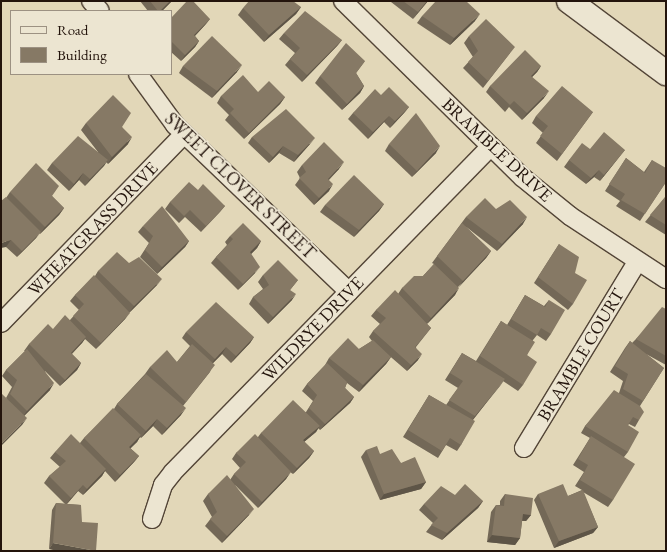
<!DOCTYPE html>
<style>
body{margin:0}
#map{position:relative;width:667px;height:552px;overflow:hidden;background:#e2d7b8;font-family:"EB Garamond",serif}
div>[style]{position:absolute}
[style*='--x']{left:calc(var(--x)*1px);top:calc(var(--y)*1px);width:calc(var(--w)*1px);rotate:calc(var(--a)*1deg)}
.roads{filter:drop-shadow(1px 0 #534537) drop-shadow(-1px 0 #534537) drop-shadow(0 1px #534537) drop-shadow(0 -1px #534537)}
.minor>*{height:18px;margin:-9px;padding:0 9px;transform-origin:9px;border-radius:9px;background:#ece5d1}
.secondary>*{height:24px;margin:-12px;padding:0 12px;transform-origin:12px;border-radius:12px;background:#ece5d1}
.wall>*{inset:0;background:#736857}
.shaded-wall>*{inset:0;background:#5e5547}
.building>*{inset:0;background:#867965}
span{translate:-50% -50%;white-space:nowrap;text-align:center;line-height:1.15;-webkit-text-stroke:4px #ece5d1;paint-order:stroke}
.street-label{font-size:18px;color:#23140c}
.frame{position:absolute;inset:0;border:2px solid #23140c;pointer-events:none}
.legend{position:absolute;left:10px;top:10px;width:162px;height:65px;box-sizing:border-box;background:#ece5d1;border:1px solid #9c9182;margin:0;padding:6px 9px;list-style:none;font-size:15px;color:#23140c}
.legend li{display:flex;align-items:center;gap:10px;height:25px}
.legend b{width:25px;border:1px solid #9c9182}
</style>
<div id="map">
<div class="roads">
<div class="minor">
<div style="--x:91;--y:1;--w:13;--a:48"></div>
<div style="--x:343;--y:1;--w:251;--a:44.5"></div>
<div style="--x:522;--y:177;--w:62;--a:39.1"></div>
<div style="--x:570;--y:216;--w:115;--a:33.3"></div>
<div style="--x:138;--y:74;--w:63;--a:54"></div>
<div style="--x:175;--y:125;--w:241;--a:43.8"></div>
<div style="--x:1;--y:323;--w:263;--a:-45.9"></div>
<div style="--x:524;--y:448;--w:218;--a:-58.7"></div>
<div style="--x:152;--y:519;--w:36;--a:-72"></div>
<div style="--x:163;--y:485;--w:16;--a:-52"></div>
<div style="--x:173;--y:472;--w:454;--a:-45.7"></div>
</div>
<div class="secondary">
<div style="--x:569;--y:1;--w:121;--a:36.6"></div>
</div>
</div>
<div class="wall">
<div style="clip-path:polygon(140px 1px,172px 1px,162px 11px,148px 11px)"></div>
<div style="clip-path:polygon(392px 1px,428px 1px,413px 19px,391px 2px)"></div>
<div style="clip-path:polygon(301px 7px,296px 14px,264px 42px,238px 15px,243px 8px)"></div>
<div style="clip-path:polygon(422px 16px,475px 21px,450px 45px,417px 23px)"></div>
<div style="clip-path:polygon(171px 18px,210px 19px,205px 25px,195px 36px,199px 41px,195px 47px,181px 61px,171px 52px)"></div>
<div style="clip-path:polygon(284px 33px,342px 40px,337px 46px,302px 82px,285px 65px,295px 53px,279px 39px)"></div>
<div style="clip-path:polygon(469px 36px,510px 53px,483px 88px,463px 68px,473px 57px,464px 43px)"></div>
<div style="clip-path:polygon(365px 61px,356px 73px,364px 86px,360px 93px,342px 110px,315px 83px,320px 76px)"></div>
<div style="clip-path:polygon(183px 66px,237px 72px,212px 98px,179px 73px)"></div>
<div style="clip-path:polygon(541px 66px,537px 72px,532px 77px,544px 98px,522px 120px,509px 107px,505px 112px,486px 92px,490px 86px)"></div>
<div style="clip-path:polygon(258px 92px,285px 97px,280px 104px,244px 139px,225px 120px,229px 115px,217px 103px,221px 96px)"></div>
<div style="clip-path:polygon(381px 95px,409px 107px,404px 113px,390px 128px,384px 122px,368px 139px,348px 119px,353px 113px)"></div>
<div style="clip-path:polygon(593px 112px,557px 161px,536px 143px,543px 133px,532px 123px,536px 116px)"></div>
<div style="clip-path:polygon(86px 123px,122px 127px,128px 144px,108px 164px,106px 162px,85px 186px,79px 180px,69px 191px,47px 170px,52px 163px,98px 152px,81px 130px)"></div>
<div style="clip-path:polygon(252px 137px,310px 144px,294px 162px,279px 153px,269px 163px,248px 143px)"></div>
<div style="clip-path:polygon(389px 144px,436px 153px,412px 177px,385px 151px)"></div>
<div style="clip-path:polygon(590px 149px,625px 150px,600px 181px,594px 177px,586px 184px,564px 167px,569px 160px)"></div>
<div style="clip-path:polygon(626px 158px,644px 172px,652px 160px,666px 182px,640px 221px,616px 206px,620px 201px,605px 191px)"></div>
<div style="clip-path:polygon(302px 165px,339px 169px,329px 180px,329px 191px,314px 205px,295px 185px,300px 178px,297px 172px)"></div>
<div style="clip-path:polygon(198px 190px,225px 206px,220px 212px,201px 232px,185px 217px,179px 223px,165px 209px,170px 202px)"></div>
<div style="clip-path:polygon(10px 192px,52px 196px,64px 208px,59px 215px,40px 234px,39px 233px,36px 238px,17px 257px,6px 247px,6px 198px)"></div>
<div style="clip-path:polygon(666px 196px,666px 235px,645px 222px)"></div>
<div style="clip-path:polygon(384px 204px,379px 211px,354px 237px,320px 212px,325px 205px)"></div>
<div style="clip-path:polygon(496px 209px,523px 224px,497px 251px,465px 226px,491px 251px,486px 258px,458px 287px,455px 295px,427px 324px,431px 328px,416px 347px,418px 360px,407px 371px,385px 352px,391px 357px,386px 364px,359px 392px,347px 383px,345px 388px,354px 397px,350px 403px,320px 430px,318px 428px,316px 432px,304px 442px,314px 451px,309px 458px,293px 474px,290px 472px,286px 479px,258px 508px,235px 485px,249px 515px,222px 543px,205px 526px,212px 517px,203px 501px,208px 494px,230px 480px,234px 474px,240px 468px,232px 459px,236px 453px,258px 437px,261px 433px,306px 412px,313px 401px,302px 391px,307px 384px,325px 365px,329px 358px,359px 349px,372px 341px,369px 337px,373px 331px,380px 324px,371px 316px,376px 310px,398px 294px,402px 288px,423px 276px,434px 264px,432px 263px,466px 217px)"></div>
<div style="clip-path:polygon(143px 226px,189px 241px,185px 247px,157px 274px,140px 257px,149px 243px,138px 232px)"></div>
<div style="clip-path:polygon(230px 236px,261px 241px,257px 248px,251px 254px,255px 273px,238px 290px,211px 263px,216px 257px,227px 245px,225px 242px)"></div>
<div style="clip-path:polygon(559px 244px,575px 273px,573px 304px,568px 310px,534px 283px)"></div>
<div style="clip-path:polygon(129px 263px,157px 285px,129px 313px,125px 319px,96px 349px,85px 339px,82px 343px,72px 354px,81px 363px,77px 370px,60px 386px,45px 371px,50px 390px,24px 416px,22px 425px,6px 398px,12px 387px,2px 376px,6px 370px,25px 351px,24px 351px,29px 344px,70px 320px,79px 310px,70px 301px,75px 295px,95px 276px,98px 271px)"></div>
<div style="clip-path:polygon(263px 275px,298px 280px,290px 290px,292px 300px,268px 324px,249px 304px,253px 297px,263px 289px,258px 282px)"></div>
<div style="clip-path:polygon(525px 295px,544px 306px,549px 300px,551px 334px,546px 341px,537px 335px,533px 340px,527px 355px,523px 385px,518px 391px,503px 381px,473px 420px,461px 445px,457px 451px,446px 445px,438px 458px,403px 437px,429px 395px,446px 405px,458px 388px,445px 380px,462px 353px,476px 361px,501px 321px,507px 325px)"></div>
<div style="clip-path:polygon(666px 309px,666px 365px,646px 354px,664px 368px,640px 406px,639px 420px,635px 427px,629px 424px,628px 425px,628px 452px,624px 457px,613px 500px,608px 507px,583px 492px,598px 527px,593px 533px,554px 548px,534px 500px,538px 494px,568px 496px,582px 490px,575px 486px,584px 472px,573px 465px,590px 438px,581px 433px,585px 426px,619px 393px,623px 381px,610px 372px,625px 348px,630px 341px,632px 343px)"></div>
<div style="clip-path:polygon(186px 332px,254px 337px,250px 343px,231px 363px,222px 354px,213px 363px,210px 372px,183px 406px,181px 415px,162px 435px,153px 426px,141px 438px,140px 437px,137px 442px,130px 448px,139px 456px,134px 462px,115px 482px,105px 471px,102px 476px,83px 495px,78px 491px,67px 504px,81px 505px,49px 549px,52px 510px,56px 503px,65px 504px,44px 483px,49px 476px,60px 467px,50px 458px,55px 452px,80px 443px,84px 438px,114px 409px,117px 404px,145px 374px,150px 367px,177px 362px,190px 346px,182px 338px)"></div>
<div style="clip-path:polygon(366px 450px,380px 454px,401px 463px,426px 482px,421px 489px,380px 500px,361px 457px)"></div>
<div style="clip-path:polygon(505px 494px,531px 515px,526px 521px,522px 521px,520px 538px,515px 545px,487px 542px,491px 512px,496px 505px,500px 505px,500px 501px)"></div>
<div style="clip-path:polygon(455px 495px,483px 501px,478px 508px,442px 540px,426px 532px,433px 523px,419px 510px,424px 504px)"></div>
</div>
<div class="shaded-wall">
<div style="clip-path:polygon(170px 1px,172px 1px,162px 11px,160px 11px)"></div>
<div style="clip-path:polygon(427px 1px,428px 1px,413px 19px,418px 12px)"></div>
<div style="clip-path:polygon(301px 7px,296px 14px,264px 42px,269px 35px)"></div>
<div style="clip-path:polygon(480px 14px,475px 21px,450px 45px,454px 38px)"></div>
<div style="clip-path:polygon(210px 19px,205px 25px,189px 42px,194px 35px)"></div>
<div style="clip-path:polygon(342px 40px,337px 46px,302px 82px,307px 75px)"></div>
<div style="clip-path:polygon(199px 41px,195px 47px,181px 61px,185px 55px)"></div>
<div style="clip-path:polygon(242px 65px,237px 72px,212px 98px,217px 91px)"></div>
<div style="clip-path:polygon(541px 66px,537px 72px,526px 83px,531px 76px)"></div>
<div style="clip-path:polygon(364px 86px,360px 93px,342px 110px,347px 104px)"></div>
<div style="clip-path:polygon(549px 91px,544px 98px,522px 120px,527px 113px)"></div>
<div style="clip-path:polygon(285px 97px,280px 104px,244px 139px,249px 133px)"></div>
<div style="clip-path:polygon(409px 107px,404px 113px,390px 128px,395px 121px)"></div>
<div style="clip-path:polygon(389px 116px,384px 122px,368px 139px,373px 132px)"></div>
<div style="clip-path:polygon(132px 137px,128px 144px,108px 164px,112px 157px)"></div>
<div style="clip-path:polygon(315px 138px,310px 144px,294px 162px,298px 155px)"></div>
<div style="clip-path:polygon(283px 146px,279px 153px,269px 163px,273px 157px)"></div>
<div style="clip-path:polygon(440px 146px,436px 153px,412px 177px,417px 171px)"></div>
<div style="clip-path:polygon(625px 150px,620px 156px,600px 181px,604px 175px)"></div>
<div style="clip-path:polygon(108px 160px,104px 166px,85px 186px,90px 179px)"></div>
<div style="clip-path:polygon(344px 162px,339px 169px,323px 185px,328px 179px)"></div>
<div style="clip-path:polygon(599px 170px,594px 177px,586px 184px,591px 178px)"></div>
<div style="clip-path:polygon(83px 173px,79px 180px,69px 191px,74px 184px)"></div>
<div style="clip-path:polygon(333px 184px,329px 191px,314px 205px,319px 198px)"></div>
<div style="clip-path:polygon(384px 204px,379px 211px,354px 237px,359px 230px)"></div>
<div style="clip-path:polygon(64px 208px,59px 215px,40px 234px,45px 227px)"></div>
<div style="clip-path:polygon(527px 217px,523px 224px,497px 251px,502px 244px)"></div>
<div style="clip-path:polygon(41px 232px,36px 238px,17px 257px,22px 251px)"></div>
<div style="clip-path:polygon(11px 240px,6px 247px,1px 248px,1px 243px)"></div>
<div style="clip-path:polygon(189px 241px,185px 247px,157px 274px,162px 267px)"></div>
<div style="clip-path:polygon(261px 241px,257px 248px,246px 259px,250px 252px)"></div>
<div style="clip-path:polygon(491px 251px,486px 258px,458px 288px,463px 281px)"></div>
<div style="clip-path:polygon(260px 267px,255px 273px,238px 290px,243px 284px)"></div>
<div style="clip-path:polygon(162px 279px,157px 285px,129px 313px,134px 306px)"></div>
<div style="clip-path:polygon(459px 288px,455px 295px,427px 324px,431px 318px)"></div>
<div style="clip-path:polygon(296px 294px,292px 300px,268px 324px,273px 317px)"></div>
<div style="clip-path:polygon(130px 313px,125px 319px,96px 349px,101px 343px)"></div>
<div style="clip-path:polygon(86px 337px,82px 343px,66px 359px,71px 353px)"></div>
<div style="clip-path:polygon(254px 337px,250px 343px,231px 363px,236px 356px)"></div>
<div style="clip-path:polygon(226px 347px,222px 354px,210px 366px,215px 359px)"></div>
<div style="clip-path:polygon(422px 354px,418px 360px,407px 371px,411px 365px)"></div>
<div style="clip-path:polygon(391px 357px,386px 364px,359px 392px,363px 385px)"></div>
<div style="clip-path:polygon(81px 363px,77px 370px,60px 386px,65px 380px)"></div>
<div style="clip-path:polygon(505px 379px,500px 386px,470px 423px,475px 416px)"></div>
<div style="clip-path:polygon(54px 383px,50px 390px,22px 418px,27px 411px)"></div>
<div style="clip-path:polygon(354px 397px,350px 403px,320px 430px,325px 424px)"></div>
<div style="clip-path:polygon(186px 408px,181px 415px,162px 435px,167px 428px)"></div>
<div style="clip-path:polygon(27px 418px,22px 425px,1px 446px,1px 444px)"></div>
<div style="clip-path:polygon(157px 419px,153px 426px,141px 438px,146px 431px)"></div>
<div style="clip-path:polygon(320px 426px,316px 432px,298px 447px,303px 440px)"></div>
<div style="clip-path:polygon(141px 435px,137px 442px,125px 454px,129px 447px)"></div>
<div style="clip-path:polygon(314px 451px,309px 458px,293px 474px,297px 468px)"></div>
<div style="clip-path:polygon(139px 456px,134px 462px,115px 482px,120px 475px)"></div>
<div style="clip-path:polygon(106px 469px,102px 476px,83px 495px,87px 489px)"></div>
<div style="clip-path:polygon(291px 472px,286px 479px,258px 508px,262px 502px)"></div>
<div style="clip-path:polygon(426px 482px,421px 489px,380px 500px,384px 494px)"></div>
<div style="clip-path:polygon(83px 485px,78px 491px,66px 505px,71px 498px)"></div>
<div style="clip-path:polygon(483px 501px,478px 508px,442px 540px,447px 533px)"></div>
<div style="clip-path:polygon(254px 509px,249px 515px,222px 543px,227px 536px)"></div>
<div style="clip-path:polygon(523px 514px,531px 515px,526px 521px,518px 520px)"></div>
<div style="clip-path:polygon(598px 527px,593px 533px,554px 548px,559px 541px)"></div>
<div style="clip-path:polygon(492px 535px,520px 538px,515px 545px,487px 542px)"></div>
<div style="clip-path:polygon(53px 543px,96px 551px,57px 551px,49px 549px)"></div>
</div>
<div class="building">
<div style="clip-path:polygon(150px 1px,170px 1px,160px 11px,158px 11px)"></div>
<div style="clip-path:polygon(187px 1px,193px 1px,210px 19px,194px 35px,199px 41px,185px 55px,171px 41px,171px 18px)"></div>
<div style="clip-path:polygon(249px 1px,293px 1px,301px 7px,269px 35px,243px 8px)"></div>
<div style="clip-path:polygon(403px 1px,427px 1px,418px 12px)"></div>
<div style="clip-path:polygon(436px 1px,466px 1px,480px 14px,454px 38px,422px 16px)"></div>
<div style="clip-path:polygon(305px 11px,342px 40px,307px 75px,290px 59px,300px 48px,284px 33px)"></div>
<div style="clip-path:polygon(486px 19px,515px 47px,488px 81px,468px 62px,478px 51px,469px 36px)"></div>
<div style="clip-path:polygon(212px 36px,242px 65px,217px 91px,183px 66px)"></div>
<div style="clip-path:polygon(346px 43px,365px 61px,356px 73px,364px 86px,347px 104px,320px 76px)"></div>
<div style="clip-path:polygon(525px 50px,541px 66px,531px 76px,549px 91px,527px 113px,514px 101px,510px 105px,490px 86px)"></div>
<div style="clip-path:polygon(243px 75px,258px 92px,269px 81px,285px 97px,249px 133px,230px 113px,234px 109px,221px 96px)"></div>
<div style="clip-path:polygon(562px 86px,593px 112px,562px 154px,540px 136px,548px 126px,536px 116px)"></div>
<div style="clip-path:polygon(389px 87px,409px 107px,395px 121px,389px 116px,373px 132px,353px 113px,375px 89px,381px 95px)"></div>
<div style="clip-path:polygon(113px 95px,131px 113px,122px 127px,132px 137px,112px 157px,86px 123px)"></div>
<div style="clip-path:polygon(286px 109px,315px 138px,298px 155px,283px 146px,273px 157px,252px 137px)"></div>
<div style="clip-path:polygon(416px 113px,440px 146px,417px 171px,389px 144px)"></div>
<div style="clip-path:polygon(604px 132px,625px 150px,604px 175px,599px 170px,591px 178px,569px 160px,582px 143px,590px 149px)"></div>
<div style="clip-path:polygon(78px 136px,108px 160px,90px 179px,83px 173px,74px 184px,52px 163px)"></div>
<div style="clip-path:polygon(324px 142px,344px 162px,328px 179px,333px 184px,319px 198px,299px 178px,306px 172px,302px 165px)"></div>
<div style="clip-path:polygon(626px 158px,645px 173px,652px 160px,666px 168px,666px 182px,645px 214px,621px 200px,625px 194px,609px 184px)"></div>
<div style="clip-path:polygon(36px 163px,59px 186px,52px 196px,64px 208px,45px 227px,10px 192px)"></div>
<div style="clip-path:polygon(354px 175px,384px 204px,359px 230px,325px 205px)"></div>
<div style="clip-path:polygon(189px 182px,198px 190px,203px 184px,225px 206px,206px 226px,190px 210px,184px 216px,170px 202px)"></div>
<div style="clip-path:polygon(666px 196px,666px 225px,650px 215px)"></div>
<div style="clip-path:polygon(6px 197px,41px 232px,22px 251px,11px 240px,1px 243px,1px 201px)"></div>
<div style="clip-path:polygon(485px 198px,496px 209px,510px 200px,527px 217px,502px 244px,466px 217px)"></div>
<div style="clip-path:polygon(162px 206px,189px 241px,162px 267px,145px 250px,153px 236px,143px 226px)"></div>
<div style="clip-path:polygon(243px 223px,261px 241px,250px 252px,260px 267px,243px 284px,216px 257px,233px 239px,230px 236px)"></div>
<div style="clip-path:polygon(462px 223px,491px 251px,463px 281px,437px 256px)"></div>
<div style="clip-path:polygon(559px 244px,579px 257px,575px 273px,587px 280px,573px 304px,538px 277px)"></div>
<div style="clip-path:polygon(117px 252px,129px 263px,139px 257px,162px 279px,134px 306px,98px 271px)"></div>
<div style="clip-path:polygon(278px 260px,298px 280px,290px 290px,296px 294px,273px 317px,253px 297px,269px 285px,263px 275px)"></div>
<div style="clip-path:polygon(434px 264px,459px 288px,431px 318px,402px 288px,414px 276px,423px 276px)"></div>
<div style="clip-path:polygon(94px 275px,130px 313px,101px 343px,73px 316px,84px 304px,75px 295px)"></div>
<div style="clip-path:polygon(395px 290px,431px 328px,415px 347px,422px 354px,411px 365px,373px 331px,386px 318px,376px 310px)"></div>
<div style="clip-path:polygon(525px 295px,545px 307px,549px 300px,565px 310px,551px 334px,541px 328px,537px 335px,511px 319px)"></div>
<div style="clip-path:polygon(216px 302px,254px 337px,236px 356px,226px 347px,215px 359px,186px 332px)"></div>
<div style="clip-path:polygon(662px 307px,666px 309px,666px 356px,636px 339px)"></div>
<div style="clip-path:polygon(65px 315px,86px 337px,71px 353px,81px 363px,65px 380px,29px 344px,48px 324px,53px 329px)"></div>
<div style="clip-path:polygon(501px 321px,535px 342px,527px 355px,537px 362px,523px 385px,480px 356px)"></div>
<div style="clip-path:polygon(348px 338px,359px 349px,373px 340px,391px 357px,363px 385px,329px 358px)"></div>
<div style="clip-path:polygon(630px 341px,664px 368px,643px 401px,623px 389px,628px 374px,615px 366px)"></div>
<div style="clip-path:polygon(192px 344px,215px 365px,186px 402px,150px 367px,167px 350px,177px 362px)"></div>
<div style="clip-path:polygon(27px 349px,54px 383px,27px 411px,10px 394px,17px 380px,6px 370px)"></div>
<div style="clip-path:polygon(462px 353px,505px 379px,475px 416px,449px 400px,463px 381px,450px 373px)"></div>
<div style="clip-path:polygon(327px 363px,347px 382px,345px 388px,354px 397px,325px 424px,309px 408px,317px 395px,307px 384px)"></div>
<div style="clip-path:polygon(146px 374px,186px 408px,167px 428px,157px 419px,146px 431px,117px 404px)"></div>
<div style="clip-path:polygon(614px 390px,640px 406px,644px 412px,639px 420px,633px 417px,628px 425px,639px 432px,628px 452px,585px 426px)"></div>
<div style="clip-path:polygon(1px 393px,27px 418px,1px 444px)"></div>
<div style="clip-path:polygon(429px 395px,475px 421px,461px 445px,450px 438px,442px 451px,408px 430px)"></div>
<div style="clip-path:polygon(293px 400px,320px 426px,303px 440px,314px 451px,297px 468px,261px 433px)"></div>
<div style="clip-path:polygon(113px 408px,141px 435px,129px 447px,139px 456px,120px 475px,84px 438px)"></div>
<div style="clip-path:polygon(71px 434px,106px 469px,87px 489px,83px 485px,71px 498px,49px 476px,66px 461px,55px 452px)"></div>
<div style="clip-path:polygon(255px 434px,291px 472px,262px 502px,234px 474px,246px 462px,236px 453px)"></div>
<div style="clip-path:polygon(591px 436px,635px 464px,613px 500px,580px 480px,588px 465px,578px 459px)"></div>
<div style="clip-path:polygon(377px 446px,380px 454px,392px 449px,401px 463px,415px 457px,426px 482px,384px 494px,366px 450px)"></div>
<div style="clip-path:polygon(227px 475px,254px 509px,227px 536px,210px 519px,217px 512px,208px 494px)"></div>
<div style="clip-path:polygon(465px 484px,483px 501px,447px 533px,431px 525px,438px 518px,424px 504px,441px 486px,455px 495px)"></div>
<div style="clip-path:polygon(563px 484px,568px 496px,583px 490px,598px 527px,559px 541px,538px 494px)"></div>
<div style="clip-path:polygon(505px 494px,533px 498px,531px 515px,523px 514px,520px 538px,492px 535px,496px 505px,504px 506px)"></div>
<div style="clip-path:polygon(56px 503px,81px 505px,82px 522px,98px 523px,96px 551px,53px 543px)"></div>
</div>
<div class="street-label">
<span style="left:497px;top:150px;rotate:43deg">BRAMBLE DRIVE</span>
<span style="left:240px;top:186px;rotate:44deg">SWEET CLOVER STREET</span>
<span style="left:93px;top:229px;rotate:-46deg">WHEATGRASS DRIVE</span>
<span style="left:313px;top:329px;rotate:-46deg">WILDRYE DRIVE</span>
<span style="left:581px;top:355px;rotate:-59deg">BRAMBLE COURT</span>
</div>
<div class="frame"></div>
<ul class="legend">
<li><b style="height:6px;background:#ece5d1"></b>Road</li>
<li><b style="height:14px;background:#867965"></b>Building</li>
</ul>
</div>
